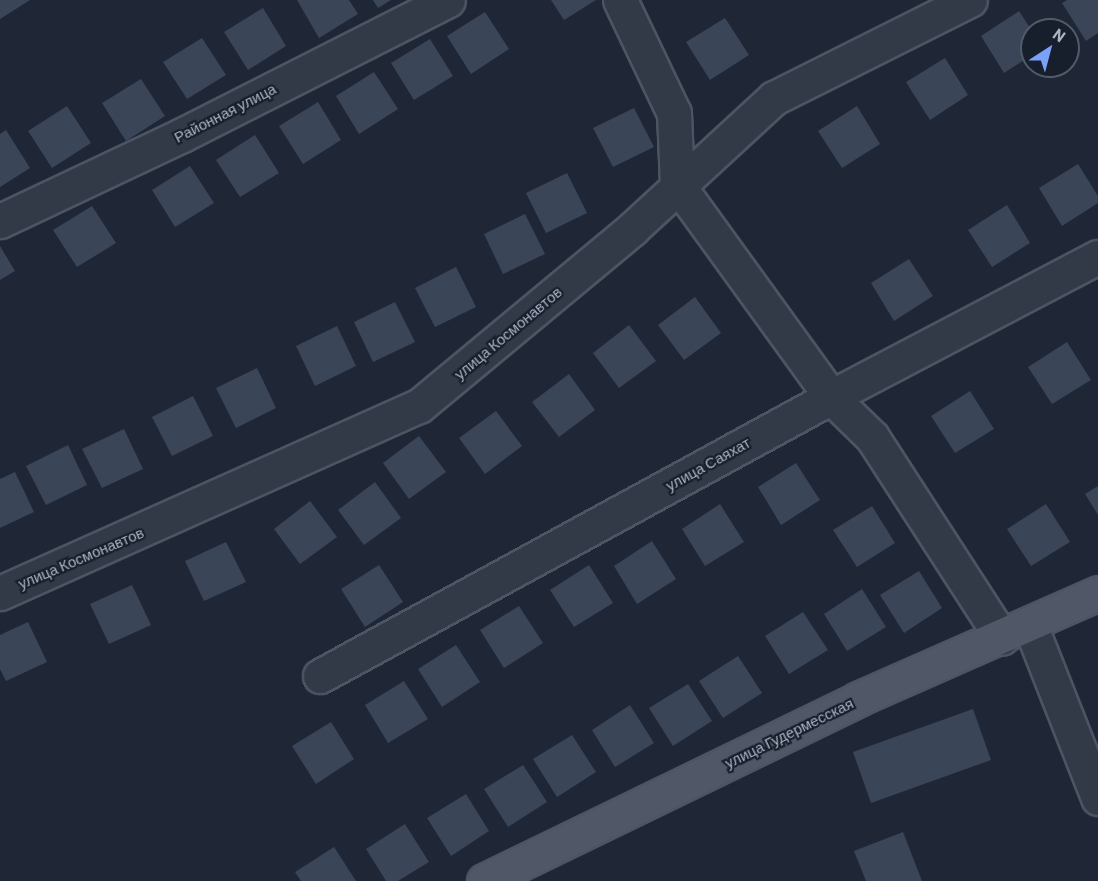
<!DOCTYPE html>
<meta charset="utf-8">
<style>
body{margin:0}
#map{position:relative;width:1098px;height:881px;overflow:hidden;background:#1f2737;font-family:Barlow,sans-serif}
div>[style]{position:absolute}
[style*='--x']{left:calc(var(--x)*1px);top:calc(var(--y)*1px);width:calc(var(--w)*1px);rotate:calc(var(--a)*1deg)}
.building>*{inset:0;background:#3a4558}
.roads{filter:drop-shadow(2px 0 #4d5463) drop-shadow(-2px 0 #4d5463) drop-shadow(0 2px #4d5463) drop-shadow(0 -2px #4d5463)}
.minor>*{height:33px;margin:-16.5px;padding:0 16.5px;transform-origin:16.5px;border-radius:16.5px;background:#323947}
.major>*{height:33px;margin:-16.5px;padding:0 16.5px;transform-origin:16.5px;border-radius:16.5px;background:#505868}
span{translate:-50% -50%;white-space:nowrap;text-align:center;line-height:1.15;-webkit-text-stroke:4.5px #181f2c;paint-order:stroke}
.street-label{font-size:15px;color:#acb4c5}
.north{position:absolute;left:1020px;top:18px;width:60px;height:60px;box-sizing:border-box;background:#181f2c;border:2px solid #535b69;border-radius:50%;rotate:36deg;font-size:16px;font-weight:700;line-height:24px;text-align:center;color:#acb4c5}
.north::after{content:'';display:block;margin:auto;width:21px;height:27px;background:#7aa2fb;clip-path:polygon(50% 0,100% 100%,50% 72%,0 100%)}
</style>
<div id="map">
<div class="building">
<i style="clip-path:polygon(0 0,30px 0,0 19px)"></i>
<i style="clip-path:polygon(297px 0,349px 0,358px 14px,319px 38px)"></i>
<i style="clip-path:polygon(373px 0,391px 0,378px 8px)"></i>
<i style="clip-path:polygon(551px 0,596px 0,564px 20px)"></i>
<i style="clip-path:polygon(1067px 0,1098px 0,1098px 33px,1086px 41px,1062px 3px)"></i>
<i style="clip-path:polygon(263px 8px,286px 46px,248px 70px,224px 32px)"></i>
<i style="clip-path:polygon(1019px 11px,1032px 31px,1032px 55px,1004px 73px,981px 36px)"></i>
<i style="clip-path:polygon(485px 12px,509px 49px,471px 74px,447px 36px)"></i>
<i style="clip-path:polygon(725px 18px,749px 55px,710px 80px,686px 42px)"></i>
<i style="clip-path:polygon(202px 38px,226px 75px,187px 99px,163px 62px)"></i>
<i style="clip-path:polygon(430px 39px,453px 76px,414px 100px,391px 63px)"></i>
<i style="clip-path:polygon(945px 58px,968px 95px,930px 120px,906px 82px)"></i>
<i style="clip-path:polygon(374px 72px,398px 109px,359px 134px,336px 96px)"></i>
<i style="clip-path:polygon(141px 79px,165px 116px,126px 141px,102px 103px)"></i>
<i style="clip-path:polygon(318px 102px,341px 140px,303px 164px,279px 126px)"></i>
<i style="clip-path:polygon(67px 106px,91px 143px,52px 168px,28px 131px)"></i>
<i style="clip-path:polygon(857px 106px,880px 144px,842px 168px,818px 131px)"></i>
<i style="clip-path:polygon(634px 108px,654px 147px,613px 167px,593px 128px)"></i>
<i style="clip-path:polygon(6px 130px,30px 168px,0 187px,0 134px)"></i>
<i style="clip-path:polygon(255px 135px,279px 173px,240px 197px,216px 160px)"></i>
<i style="clip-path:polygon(1078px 164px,1098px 196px,1098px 203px,1062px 226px,1039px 188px)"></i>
<i style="clip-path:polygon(190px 166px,214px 203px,175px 227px,152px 190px)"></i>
<i style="clip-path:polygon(567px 173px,587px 213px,546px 233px,526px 193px)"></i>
<i style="clip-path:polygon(1007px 205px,1030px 243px,992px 267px,968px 230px)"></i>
<i style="clip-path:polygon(92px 206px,116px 243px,77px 267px,53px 230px)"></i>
<i style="clip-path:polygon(525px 214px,545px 254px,503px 274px,484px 234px)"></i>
<i style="clip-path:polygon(0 246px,15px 271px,0 280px)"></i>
<i style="clip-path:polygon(909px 259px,933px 296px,894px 321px,871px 283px)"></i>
<i style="clip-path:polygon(456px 267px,476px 307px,435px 327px,415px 288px)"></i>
<i style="clip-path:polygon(695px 297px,721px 333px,684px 360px,658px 325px)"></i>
<i style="clip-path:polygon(395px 302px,415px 342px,373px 362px,354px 322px)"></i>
<i style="clip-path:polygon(629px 325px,656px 361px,619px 388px,593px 353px)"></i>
<i style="clip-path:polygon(337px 326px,356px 366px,315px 386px,296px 346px)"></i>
<i style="clip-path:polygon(1067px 342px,1091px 380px,1052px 404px,1028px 367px)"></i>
<i style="clip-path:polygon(257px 368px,276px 408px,236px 428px,216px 388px)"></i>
<i style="clip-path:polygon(569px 374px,595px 410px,559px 437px,532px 402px)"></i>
<i style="clip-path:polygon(970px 391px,994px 429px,955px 453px,931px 416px)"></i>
<i style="clip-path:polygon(193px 396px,213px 436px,172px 456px,152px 417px)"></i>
<i style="clip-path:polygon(496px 411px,522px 446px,485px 474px,459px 438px)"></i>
<i style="clip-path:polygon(124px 429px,143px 469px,102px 488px,82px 449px)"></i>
<i style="clip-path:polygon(419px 436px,446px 472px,409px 499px,383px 463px)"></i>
<i style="clip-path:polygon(68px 445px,87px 485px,46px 505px,26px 466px)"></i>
<i style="clip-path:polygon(796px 463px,820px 500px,781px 525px,758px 487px)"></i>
<i style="clip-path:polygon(15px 472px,34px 512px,0 528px,0 479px)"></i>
<i style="clip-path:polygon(375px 482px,401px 518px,364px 545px,338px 510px)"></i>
<i style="clip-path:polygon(1098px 486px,1098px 515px,1085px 494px)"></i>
<i style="clip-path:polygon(310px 501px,337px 537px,300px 564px,274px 529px)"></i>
<i style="clip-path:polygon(720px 504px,744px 542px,705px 566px,682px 529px)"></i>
<i style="clip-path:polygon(1046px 504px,1070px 542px,1031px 566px,1007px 529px)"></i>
<i style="clip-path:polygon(872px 506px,895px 543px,857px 567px,833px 530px)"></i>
<i style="clip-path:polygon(652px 541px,676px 579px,637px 604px,614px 566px)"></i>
<i style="clip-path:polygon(226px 542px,246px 582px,204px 601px,185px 561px)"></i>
<i style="clip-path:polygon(379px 565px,403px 602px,365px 627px,341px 589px)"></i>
<i style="clip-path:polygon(589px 565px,613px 603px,574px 627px,550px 590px)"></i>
<i style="clip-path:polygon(919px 571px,942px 608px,904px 633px,880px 595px)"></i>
<i style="clip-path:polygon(132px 585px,151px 625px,109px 644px,90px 604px)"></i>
<i style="clip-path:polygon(862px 589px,886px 627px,847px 651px,824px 614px)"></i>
<i style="clip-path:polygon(519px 606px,543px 643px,504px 668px,480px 630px)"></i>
<i style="clip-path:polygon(803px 612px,828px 650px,789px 674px,765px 636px)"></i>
<i style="clip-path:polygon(28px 622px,47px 662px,6px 681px,0 669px,0 635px)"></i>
<i style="clip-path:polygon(456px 645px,480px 682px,442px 707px,418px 669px)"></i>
<i style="clip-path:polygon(738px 656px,762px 693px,723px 718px,699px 681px)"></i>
<i style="clip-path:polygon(404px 681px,428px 719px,388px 743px,365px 705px)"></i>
<i style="clip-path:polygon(688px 684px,712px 721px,673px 746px,649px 708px)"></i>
<i style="clip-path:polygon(630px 705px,654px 743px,615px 767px,592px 730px)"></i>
<i style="clip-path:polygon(973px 709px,991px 760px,871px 803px,853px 752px)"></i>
<i style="clip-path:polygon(331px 722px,354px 759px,316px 784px,292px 746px)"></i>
<i style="clip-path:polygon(572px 735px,596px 772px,557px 797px,533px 759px)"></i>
<i style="clip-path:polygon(523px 765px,547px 802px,508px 827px,484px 789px)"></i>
<i style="clip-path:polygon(466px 794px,489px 831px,451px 856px,427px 818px)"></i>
<i style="clip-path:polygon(405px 824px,429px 862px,398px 881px,386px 881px,366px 849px)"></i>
<i style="clip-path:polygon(903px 832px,922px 881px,866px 881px,854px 851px)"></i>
<i style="clip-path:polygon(334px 847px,356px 881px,301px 881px,295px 872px)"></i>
</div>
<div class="roads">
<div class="minor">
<i style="--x:620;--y:0;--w:125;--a:64.5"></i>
<i style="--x:674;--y:113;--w:71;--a:87.6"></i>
<i style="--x:677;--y:184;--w:263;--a:54.1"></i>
<i style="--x:831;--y:397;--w:57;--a:44.3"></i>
<i style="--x:872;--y:437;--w:239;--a:57.1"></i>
<i style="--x:0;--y:221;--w:201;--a:-25.3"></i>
<i style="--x:182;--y:135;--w:298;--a:-26.9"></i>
<i style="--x:0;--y:593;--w:459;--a:-24.1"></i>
<i style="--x:419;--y:406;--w:277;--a:-39.7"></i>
<i style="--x:632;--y:229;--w:193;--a:-42.7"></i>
<i style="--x:774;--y:98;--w:219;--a:-26.6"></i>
<i style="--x:1030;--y:625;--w:186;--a:68.5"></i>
<i style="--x:320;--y:676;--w:582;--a:-28.63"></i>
<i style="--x:831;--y:397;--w:301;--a:-27.7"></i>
</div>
<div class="major">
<i style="--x:484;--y:881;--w:416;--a:-25.9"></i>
<i style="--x:858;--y:699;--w:262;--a:-23.8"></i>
</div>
</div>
<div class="street-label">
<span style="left:225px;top:113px;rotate:-27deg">Районная улица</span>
<span style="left:508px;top:333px;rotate:-40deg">улица Космонавтов</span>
<span style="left:708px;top:464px;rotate:-29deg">улица Саяхат</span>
<span style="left:81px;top:558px;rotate:-23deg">улица Космонавтов</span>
<span style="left:789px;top:733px;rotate:-26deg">улица Гудермесская</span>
</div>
<div class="north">N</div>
</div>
